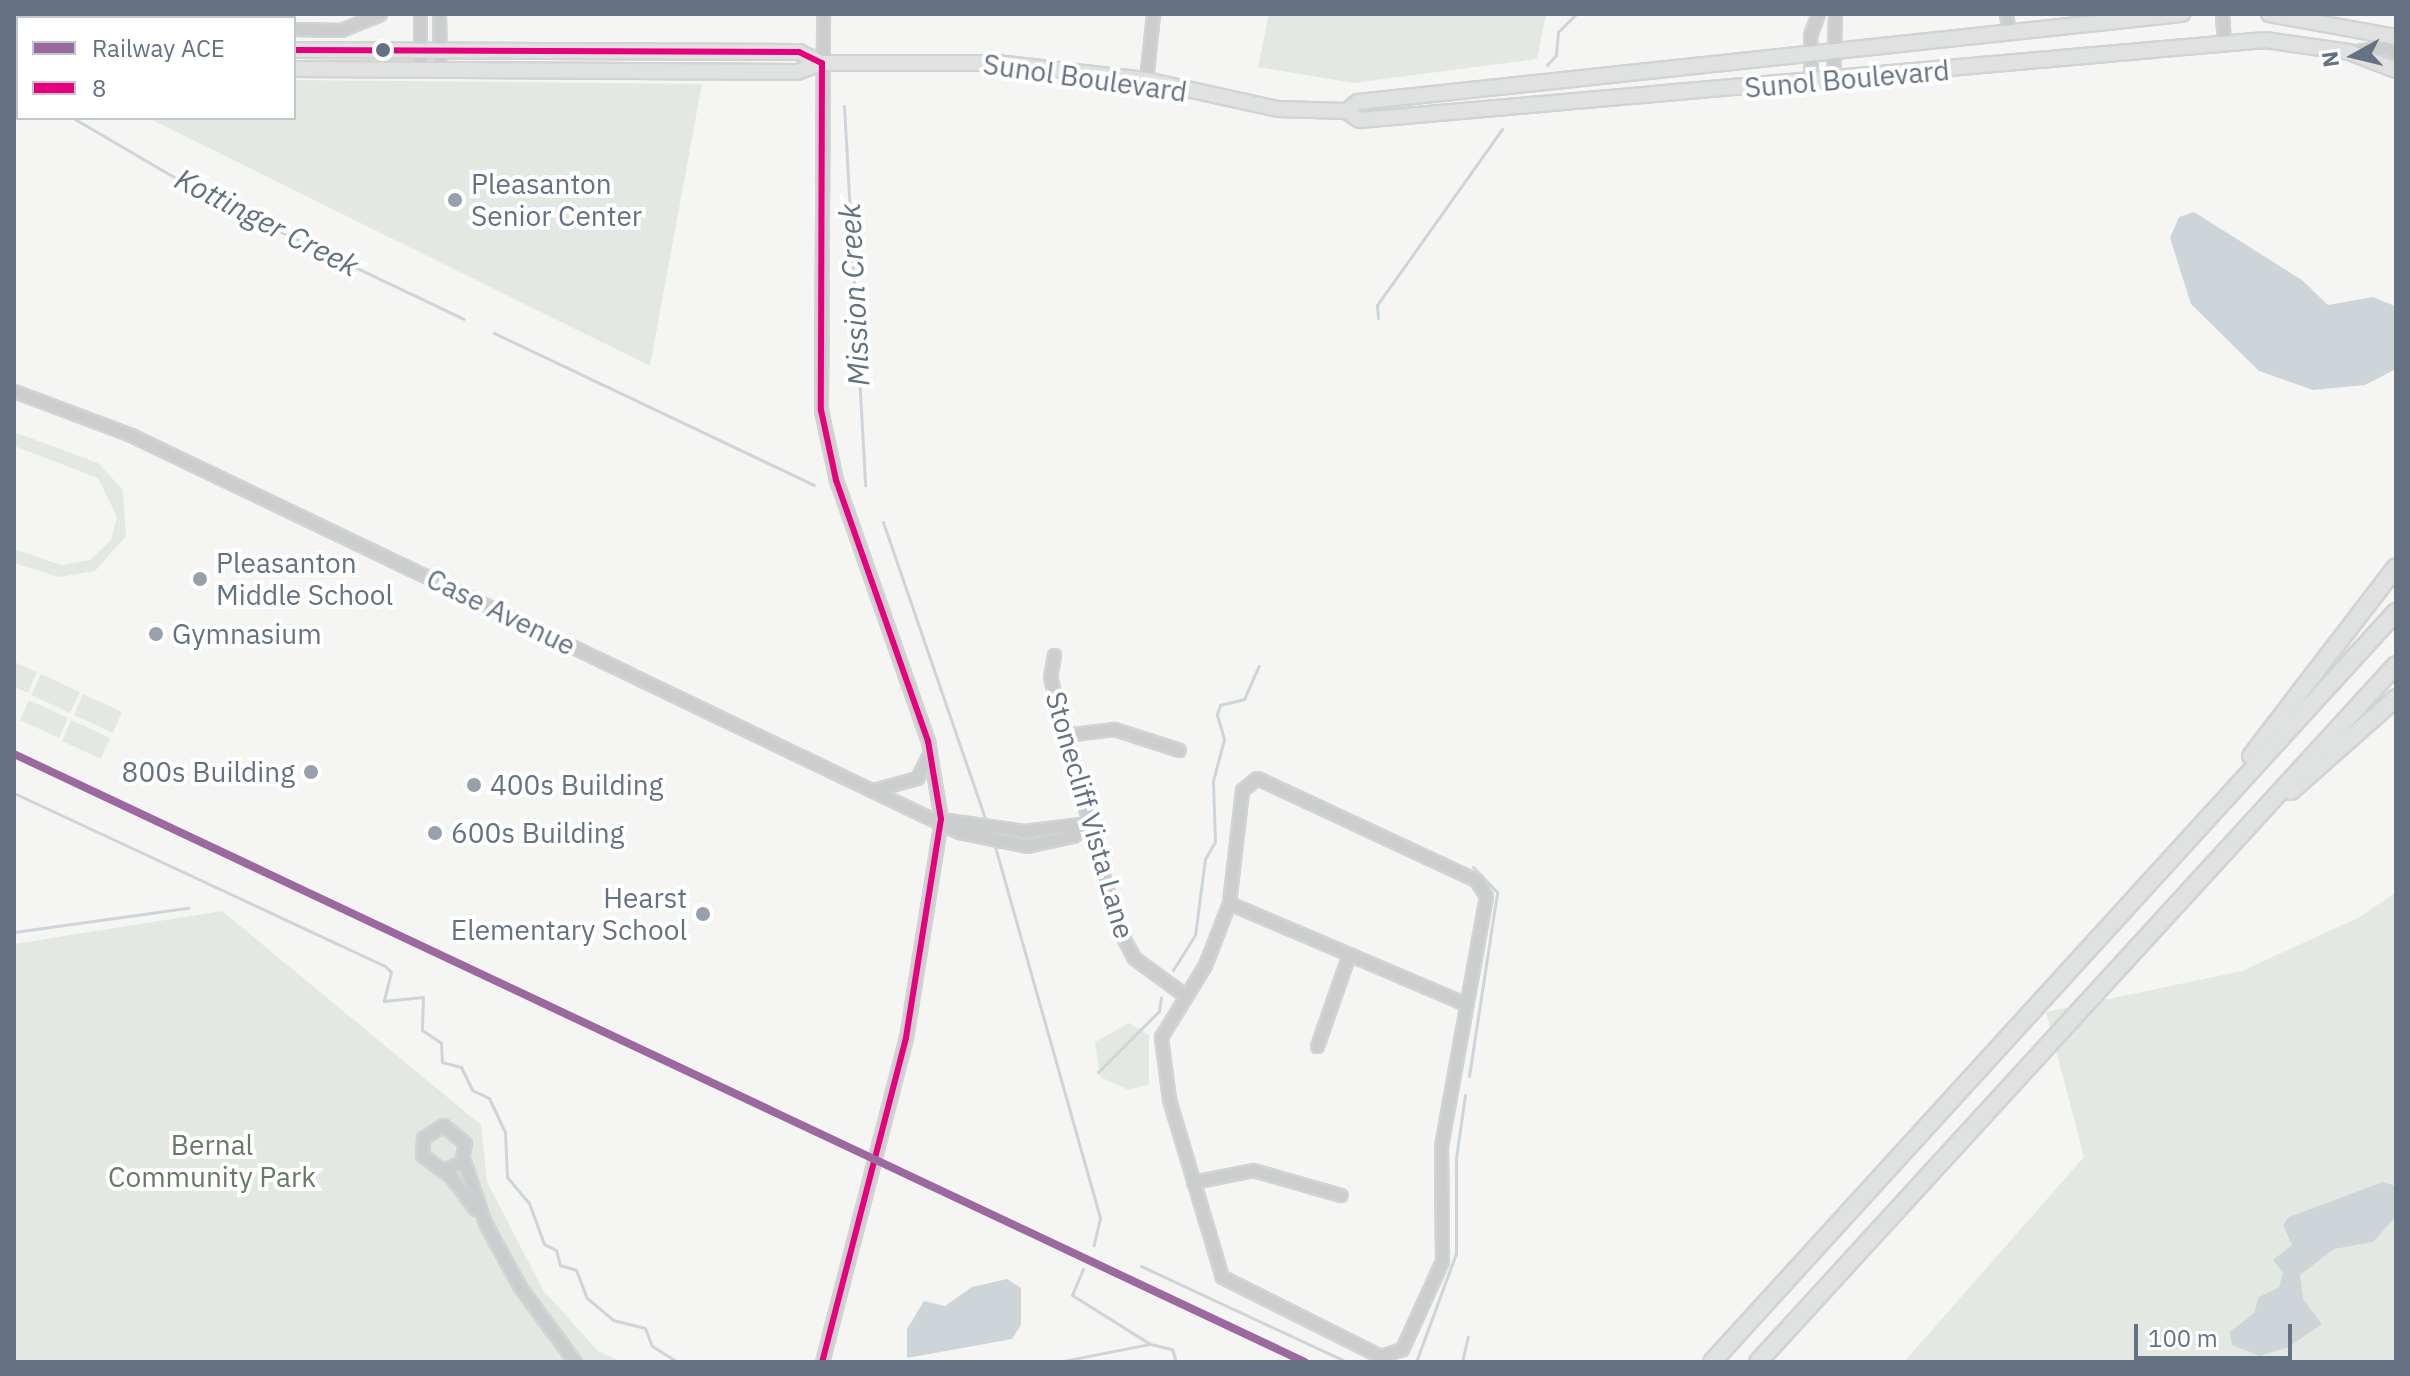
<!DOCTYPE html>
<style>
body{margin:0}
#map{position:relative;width:2410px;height:1376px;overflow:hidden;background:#f5f5f4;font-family:"IBM Plex Sans",sans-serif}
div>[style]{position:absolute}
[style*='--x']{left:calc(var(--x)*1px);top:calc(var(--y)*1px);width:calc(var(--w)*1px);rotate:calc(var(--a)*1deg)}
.green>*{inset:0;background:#e4e8e2}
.water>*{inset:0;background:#ced5d9}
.stream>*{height:3px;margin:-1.5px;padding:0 1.5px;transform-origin:1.5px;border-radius:1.5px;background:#ced5d9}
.roads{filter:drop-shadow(2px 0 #d2d3d3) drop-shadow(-2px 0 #d2d3d3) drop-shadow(0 2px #d2d3d3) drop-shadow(0 -2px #d2d3d3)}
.minor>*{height:11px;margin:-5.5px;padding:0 5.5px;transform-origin:5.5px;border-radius:5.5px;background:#cccdcf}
.major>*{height:14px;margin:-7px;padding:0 7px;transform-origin:7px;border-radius:7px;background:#e0e1e1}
.highway>*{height:16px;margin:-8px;padding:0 8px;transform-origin:8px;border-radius:8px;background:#e0e1e1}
.bus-1>*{height:6px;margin:-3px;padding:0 3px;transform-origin:3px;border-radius:3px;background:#e5007d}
.rail-1>*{height:8px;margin:-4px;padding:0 4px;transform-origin:4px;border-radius:4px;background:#9b68a0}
.dots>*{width:22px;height:22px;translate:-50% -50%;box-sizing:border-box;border:4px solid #fff;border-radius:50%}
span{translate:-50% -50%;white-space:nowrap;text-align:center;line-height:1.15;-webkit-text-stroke:8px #fff;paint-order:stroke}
.street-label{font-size:28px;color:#657284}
.poi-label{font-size:28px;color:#657284}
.left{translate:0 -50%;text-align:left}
.right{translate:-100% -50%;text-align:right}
.park-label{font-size:28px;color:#657b64}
.water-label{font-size:30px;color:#607381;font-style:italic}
.frame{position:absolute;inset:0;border:16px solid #657284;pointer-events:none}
.legend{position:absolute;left:16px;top:16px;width:280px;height:104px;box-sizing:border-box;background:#fff;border:2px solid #c1c7ce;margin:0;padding:10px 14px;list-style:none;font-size:24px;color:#657284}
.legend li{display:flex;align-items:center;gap:16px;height:40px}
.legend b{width:40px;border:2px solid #c1c7ce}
.north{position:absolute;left:2314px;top:16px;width:80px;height:80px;-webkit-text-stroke:6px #fff;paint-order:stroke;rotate:262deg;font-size:22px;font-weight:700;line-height:32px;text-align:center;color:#657284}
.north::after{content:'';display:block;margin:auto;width:28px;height:36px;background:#657284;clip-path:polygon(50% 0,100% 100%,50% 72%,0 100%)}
.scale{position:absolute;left:2134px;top:1324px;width:158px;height:36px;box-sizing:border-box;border:4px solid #657284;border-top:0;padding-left:10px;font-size:24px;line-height:28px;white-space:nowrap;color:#657284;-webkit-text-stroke:6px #fff;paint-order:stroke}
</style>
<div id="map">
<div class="green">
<i style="clip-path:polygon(1269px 14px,1546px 14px,1537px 59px,1353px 83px,1258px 67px)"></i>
<i style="clip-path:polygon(294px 80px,702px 84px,650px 366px,148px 118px,294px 118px)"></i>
<i style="clip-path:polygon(14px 432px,98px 463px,123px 490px,126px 536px,95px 571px,59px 577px,14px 563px,14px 549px,61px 565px,90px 560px,111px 540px,117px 517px,98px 478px,14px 446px)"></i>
<i style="clip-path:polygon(14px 662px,37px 672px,28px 693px,14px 687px)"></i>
<i style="clip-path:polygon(41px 674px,80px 692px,70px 713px,31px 695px)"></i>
<i style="clip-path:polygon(83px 694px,122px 712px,113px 733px,74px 715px)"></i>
<i style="clip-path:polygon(29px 700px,68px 718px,59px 738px,20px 720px)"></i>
<i style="clip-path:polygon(71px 720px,110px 738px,101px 759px,62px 741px)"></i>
<i style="clip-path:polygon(2396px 892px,2396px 1362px,1904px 1362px,2084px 1157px,2046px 1012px,2242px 971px,2360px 917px)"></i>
<i style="clip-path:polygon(222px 911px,481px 1125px,487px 1182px,543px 1290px,598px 1351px,622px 1362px,14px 1362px,14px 944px)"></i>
<i style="clip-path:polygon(1129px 1023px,1149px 1035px,1149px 1084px,1129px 1090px,1100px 1077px,1095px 1042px)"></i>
</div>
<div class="water">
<i style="clip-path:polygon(2194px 212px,2302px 280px,2328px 305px,2373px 297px,2395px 306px,2396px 369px,2365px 385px,2313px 390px,2259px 371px,2191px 304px,2170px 238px,2179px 217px)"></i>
<i style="clip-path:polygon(2383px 1182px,2396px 1186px,2396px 1216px,2373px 1242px,2334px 1249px,2300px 1275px,2303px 1299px,2322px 1324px,2289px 1347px,2260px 1356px,2232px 1345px,2230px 1332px,2254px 1313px,2259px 1297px,2279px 1287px,2283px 1273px,2273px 1260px,2292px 1245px,2283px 1225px,2289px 1217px)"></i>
<i style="clip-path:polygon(1007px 1279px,1021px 1288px,1021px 1325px,1012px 1339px,907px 1358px,907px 1329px,924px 1301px,945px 1306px,972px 1287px)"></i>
</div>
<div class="stream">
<i style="--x:14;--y:53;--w:5;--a:37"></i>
<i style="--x:1547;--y:65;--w:13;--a:-48"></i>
<i style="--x:1556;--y:55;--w:23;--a:-85"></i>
<i style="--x:1558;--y:32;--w:25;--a:-45"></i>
<i style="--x:14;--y:83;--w:5;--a:37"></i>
<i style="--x:844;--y:106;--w:380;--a:86.8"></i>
<i style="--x:73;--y:118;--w:159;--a:30.3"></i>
<i style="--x:210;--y:198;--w:281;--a:25.5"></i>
<i style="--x:1378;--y:318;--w:13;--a:-94"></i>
<i style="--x:1377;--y:305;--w:216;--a:-54.6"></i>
<i style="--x:494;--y:333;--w:354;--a:25.4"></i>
<i style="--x:883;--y:522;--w:316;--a:71"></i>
<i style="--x:16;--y:794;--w:407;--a:25"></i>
<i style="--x:385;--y:966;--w:8;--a:45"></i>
<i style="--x:391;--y:972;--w:30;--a:104"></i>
<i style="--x:384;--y:1001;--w:39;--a:-6"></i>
<i style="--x:423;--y:997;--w:33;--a:92"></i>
<i style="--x:422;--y:1030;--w:23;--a:34"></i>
<i style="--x:441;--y:1043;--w:19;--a:87"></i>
<i style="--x:442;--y:1062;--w:20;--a:15"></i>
<i style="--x:461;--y:1067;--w:25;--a:64"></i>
<i style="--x:472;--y:1090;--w:19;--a:25"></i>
<i style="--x:489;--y:1098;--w:38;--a:65"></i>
<i style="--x:505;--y:1133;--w:44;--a:87.4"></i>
<i style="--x:507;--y:1177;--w:34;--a:50"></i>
<i style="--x:529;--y:1203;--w:44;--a:69.9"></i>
<i style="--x:544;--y:1244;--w:13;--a:27"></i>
<i style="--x:556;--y:1250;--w:16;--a:75"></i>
<i style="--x:560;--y:1265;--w:17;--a:17"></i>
<i style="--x:576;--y:1270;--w:30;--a:69"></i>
<i style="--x:587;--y:1298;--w:34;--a:40"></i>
<i style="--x:613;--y:1320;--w:33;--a:14"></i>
<i style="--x:645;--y:1328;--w:19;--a:69"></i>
<i style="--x:652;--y:1346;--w:31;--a:32"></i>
<i style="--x:994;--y:843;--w:390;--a:74.2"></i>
<i style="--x:1100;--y:1218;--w:28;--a:103"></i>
<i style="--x:14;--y:932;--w:176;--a:-7.9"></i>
<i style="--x:1173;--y:970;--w:41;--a:-57.8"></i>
<i style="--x:1195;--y:935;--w:77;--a:-82.5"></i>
<i style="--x:1205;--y:859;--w:20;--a:-60"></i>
<i style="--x:1215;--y:842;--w:61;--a:-91.9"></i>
<i style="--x:1213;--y:781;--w:43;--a:-75.3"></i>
<i style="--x:1224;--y:739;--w:26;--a:-106"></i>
<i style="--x:1217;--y:714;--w:9;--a:-72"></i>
<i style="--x:1220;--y:705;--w:25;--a:-14"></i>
<i style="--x:1244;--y:699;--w:36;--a:-66"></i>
<i style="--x:1098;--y:1072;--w:86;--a:-45"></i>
<i style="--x:1159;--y:1011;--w:14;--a:-82"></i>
<i style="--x:1469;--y:1076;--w:186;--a:-81.3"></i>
<i style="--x:1497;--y:892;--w:35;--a:-134"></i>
<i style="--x:1141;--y:1266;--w:227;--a:25"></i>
<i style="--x:1083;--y:1269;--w:28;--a:113"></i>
<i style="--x:1072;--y:1295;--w:92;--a:32.1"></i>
<i style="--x:1058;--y:1362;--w:94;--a:-11.1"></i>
<i style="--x:1150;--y:1344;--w:23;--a:13"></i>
<i style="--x:1172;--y:1349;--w:14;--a:73"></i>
<i style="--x:1416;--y:1362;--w:116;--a:-69.8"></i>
<i style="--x:1456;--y:1253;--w:95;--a:-90"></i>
<i style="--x:1456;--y:1158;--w:64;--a:-81.9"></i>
<i style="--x:1462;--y:1362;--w:26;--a:-77"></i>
</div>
<div class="roads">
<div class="minor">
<i style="--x:210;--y:14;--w:7;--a:34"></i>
<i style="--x:439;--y:14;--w:57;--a:89"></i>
<i style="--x:2006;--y:14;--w:18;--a:81"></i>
<i style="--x:2222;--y:14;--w:28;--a:86"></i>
<i style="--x:294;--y:29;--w:47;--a:1.2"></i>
<i style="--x:341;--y:30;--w:42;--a:-22.3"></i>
<i style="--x:2349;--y:52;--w:36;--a:-8"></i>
<i style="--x:2385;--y:47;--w:13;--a:29"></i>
<i style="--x:420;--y:71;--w:57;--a:-90"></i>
<i style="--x:1146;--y:80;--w:66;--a:-83.9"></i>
<i style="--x:1833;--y:83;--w:69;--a:-88.3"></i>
<i style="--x:1811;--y:85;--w:50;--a:-91.1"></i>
<i style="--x:1810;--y:35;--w:22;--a:-69"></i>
<i style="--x:14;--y:391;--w:125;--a:20.6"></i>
<i style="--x:131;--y:435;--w:918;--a:25.62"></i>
<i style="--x:959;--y:832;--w:69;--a:11.6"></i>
<i style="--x:1027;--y:846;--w:47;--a:-12.3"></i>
<i style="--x:1073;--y:836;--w:21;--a:-39"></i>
<i style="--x:1054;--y:655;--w:22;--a:100"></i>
<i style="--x:1050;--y:677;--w:256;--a:75"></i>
<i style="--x:1116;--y:924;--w:38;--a:62"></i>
<i style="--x:1134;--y:958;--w:64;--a:36.2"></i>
<i style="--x:1065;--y:735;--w:49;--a:-7"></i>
<i style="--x:1114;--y:729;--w:68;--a:17.9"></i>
<i style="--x:1257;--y:778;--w:242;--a:25"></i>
<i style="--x:1476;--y:880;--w:19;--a:58"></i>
<i style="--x:1486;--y:896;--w:253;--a:100.2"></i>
<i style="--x:1441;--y:1145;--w:116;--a:89.5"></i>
<i style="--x:1442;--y:1261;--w:97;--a:114.4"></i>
<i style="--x:1402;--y:1349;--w:23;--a:162"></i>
<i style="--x:1380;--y:1356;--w:177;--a:-153.4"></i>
<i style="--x:1222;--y:1277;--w:186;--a:-106.6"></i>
<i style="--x:1169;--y:1099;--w:63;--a:-97.4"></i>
<i style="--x:1161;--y:1037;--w:84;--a:-58.6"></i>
<i style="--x:1205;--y:965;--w:66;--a:-68.8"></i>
<i style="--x:1229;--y:903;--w:114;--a:-83.4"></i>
<i style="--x:1242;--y:790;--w:19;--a:-39"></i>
<i style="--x:873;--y:790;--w:46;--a:-15.3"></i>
<i style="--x:917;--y:778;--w:27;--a:-63"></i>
<i style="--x:941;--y:819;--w:84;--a:8.2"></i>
<i style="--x:1024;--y:831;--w:65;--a:-7"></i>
<i style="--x:1229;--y:903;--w:254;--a:23.1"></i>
<i style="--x:1317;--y:1046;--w:97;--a:-70.8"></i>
<i style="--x:463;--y:1158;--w:69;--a:71.3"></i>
<i style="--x:485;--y:1223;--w:73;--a:61.3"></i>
<i style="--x:520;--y:1287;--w:93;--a:53.7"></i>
<i style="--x:443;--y:1171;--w:20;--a:-27"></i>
<i style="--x:461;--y:1162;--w:19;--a:-78"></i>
<i style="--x:465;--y:1143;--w:28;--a:-141"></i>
<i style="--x:443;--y:1125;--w:24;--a:147"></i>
<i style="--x:423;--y:1138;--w:17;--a:93"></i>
<i style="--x:422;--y:1155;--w:36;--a:37"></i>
<i style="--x:451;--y:1177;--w:40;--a:53"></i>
<i style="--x:1193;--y:1182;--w:61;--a:-11.3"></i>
<i style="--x:1253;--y:1170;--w:91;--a:15.9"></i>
<i style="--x:822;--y:1362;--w:335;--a:-75.5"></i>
<i style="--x:906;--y:1038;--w:222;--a:-80.9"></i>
<i style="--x:941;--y:819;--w:79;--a:-99.5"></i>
<i style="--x:928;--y:741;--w:277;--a:-109.4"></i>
<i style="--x:836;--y:480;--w:72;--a:-102.1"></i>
<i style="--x:821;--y:410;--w:396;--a:-89.7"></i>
</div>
<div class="major">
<i style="--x:25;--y:14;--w:11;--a:22"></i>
<i style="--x:2269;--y:14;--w:129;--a:10.3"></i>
<i style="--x:14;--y:30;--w:5;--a:37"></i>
<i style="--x:294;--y:50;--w:505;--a:0.23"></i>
<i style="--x:799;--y:52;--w:25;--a:26"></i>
<i style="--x:294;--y:69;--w:503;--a:0.34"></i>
<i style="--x:797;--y:72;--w:27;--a:-20"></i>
<i style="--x:822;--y:63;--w:175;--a:0"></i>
<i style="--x:997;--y:63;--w:150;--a:6.5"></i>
<i style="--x:1146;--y:80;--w:135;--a:12.4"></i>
<i style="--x:1278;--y:109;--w:68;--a:1.7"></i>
<i style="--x:1346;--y:111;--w:17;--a:33"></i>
<i style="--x:1360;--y:120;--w:909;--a:-5.05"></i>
<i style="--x:2265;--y:40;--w:85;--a:8.1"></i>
<i style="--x:2349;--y:52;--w:50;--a:21"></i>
<i style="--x:1346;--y:111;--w:15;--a:-37"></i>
<i style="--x:1358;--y:102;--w:829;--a:-6.1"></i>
</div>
<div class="highway">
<i style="--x:2251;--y:756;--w:238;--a:-52.5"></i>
<i style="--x:2291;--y:791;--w:140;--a:-41.5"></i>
<i style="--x:1712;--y:1362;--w:1015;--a:-47.64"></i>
<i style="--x:1758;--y:1362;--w:945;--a:-47.53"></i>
</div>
</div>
<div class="bus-1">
<i style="--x:294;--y:50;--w:505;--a:0.23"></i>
<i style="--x:799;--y:52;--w:25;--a:26"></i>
<i style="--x:822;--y:63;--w:347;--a:90.2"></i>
<i style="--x:821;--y:410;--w:72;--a:77.9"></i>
<i style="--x:836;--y:480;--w:277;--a:70.6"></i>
<i style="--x:928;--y:741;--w:79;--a:80.5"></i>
<i style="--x:941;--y:819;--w:222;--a:99.1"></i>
<i style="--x:906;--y:1038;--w:335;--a:104.5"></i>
</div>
<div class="rail-1">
<i style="--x:14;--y:754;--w:1427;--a:25.22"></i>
</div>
<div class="dots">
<i style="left:383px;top:50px;background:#657284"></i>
<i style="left:455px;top:200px;background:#97a0ab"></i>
<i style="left:200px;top:579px;background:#97a0ab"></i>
<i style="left:156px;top:634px;background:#97a0ab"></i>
<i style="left:311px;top:772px;background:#97a0ab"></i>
<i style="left:474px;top:785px;background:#97a0ab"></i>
<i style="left:435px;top:833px;background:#97a0ab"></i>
<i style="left:703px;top:914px;background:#97a0ab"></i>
</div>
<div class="street-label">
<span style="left:1085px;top:78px;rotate:8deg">Sunol Boulevard</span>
<span style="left:1847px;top:79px;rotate:-5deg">Sunol Boulevard</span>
<span style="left:501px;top:612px;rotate:26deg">Case Avenue</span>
<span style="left:1090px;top:815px;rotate:74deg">Stonecliff Vista Lane</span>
</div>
<div class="poi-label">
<span class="left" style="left:471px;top:200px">Pleasanton<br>Senior Center</span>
<span class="left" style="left:216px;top:579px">Pleasanton<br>Middle School</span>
<span class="left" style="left:172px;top:634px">Gymnasium</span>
<span class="right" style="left:295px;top:772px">800s Building</span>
<span class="left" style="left:490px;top:785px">400s Building</span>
<span class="left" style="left:451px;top:833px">600s Building</span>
<span class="right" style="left:687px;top:914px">Hearst<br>Elementary School</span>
</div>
<div class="park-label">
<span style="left:212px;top:1161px">Bernal<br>Community Park</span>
</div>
<div class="water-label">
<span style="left:267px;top:222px;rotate:27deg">Kottinger Creek</span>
<span style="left:854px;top:295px;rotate:-93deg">Mission Creek</span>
</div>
<div class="frame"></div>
<ul class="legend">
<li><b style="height:10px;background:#9b68a0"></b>Railway ACE</li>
<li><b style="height:10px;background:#e5007d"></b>8</li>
</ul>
<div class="north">N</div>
<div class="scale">100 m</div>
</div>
